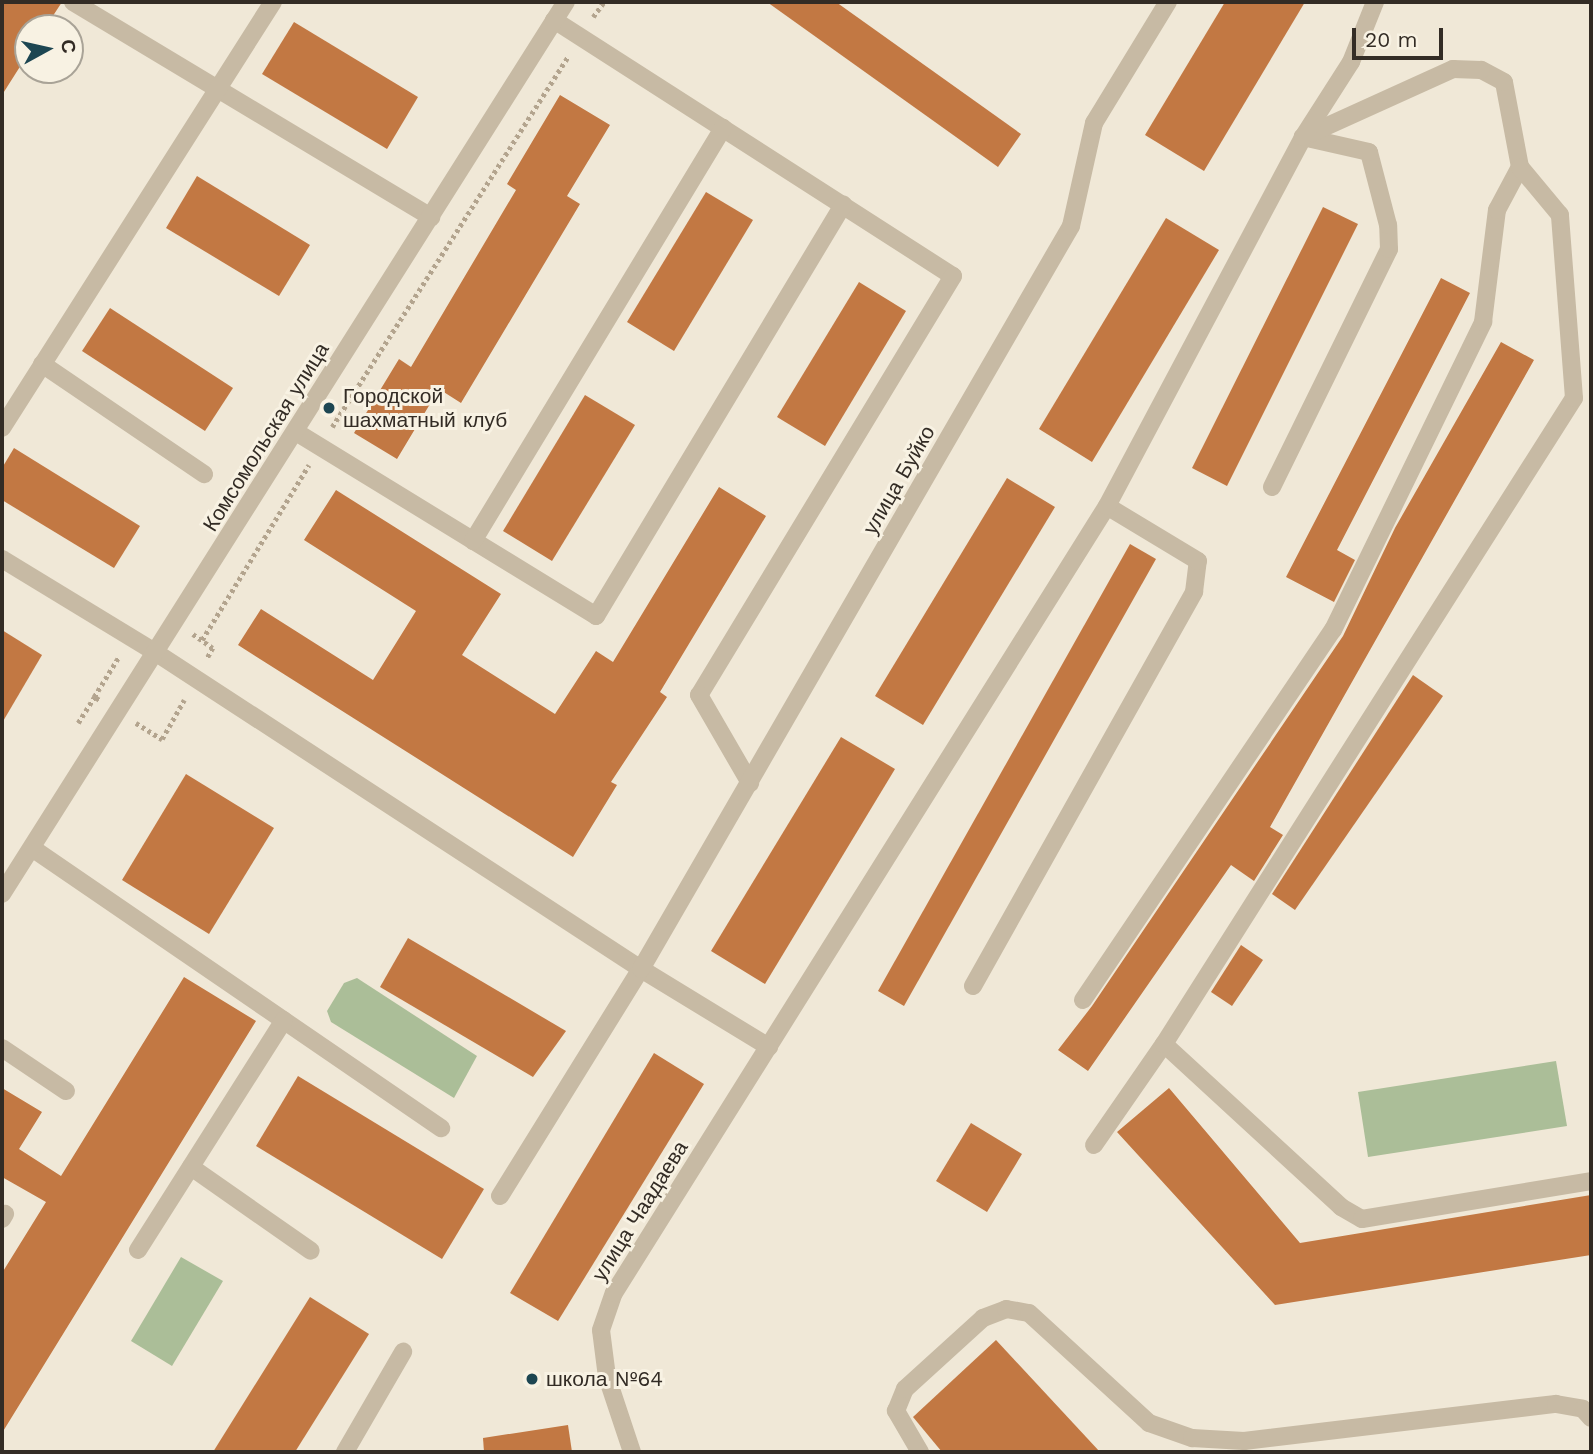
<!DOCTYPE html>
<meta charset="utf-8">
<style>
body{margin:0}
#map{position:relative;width:1593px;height:1454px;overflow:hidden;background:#f0e8d7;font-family:"Work Sans",sans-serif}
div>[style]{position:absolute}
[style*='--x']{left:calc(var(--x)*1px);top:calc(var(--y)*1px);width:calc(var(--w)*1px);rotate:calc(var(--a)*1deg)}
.green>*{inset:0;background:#abbe98}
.building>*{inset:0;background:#c27843}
.path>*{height:4.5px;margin-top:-2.25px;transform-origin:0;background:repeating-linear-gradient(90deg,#b3a48e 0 3.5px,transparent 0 7px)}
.minor>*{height:18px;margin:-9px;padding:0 9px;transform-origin:9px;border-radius:9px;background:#c7baa4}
.dots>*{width:19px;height:19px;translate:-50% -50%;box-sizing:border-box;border:4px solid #f8f2e3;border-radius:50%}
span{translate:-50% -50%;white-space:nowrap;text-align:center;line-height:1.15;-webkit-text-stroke:6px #f8f2e3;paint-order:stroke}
.poi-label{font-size:21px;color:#332c25}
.left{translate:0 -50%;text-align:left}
.street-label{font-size:21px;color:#332c25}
.frame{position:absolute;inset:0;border:4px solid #332c25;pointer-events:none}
.north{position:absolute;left:14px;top:14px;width:70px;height:70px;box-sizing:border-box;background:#f8f2e3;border:2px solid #a9a397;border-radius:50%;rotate:82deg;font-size:19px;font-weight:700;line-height:28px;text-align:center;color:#332c25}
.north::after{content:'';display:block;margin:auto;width:24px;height:32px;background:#1d4652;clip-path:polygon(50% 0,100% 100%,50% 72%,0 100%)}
.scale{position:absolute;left:1352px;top:28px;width:91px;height:32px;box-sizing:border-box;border:4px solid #332c25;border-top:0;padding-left:9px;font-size:21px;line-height:24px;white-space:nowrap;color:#332c25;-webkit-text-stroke:5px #f8f2e3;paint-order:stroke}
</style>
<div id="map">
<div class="green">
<i style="clip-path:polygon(357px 978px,477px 1056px,454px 1098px,331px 1022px,327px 1011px,344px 983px)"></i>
<i style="clip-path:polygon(1556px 1061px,1567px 1126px,1368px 1157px,1358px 1092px)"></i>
<i style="clip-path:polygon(181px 1257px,223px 1281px,172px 1366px,131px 1341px)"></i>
</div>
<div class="building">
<i style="clip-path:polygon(2px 2px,62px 2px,45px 28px,28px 28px,28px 54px,2px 95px)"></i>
<i style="clip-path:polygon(767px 2px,836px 2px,1021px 134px,998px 167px)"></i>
<i style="clip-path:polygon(1225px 2px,1305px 2px,1204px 171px,1145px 135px)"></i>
<i style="clip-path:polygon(294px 22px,418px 97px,387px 149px,262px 74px)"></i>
<i style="clip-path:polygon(560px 95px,610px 125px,567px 196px,580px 204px,461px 403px,439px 389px,397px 459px,354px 433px,399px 359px,411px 367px,516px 190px,507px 184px)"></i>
<i style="clip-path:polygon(197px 176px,310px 245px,279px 296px,166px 228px)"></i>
<i style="clip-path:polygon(706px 192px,753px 220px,674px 351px,627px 322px)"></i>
<i style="clip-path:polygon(1323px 207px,1358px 224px,1227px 486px,1192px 468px)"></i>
<i style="clip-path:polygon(1166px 218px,1219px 250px,1092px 462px,1039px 429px)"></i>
<i style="clip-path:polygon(1441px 278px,1470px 293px,1337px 550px,1355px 560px,1334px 602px,1286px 577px)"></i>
<i style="clip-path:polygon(859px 282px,906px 311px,825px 446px,777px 417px)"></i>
<i style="clip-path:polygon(110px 308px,233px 388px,205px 431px,82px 351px)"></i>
<i style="clip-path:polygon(1501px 342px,1534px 360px,1270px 827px,1283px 835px,1254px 881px,1231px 865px,1088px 1071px,1058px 1050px,1092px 1006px,1343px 636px,1395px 528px)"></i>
<i style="clip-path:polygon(585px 395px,635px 425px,552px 561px,503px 531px)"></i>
<i style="clip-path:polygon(14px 448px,140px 526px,114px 568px,2px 500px,2px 468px)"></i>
<i style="clip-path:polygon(1007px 478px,1055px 507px,923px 725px,875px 696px)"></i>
<i style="clip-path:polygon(719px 487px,766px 516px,660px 692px,667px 697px,611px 782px,617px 785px,573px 857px,238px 645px,261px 609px,373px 680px,416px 611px,304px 540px,336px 490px,501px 594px,462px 655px,555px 714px,596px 651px,613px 662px)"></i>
<i style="clip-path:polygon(1130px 544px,1156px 559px,904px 1006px,878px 991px)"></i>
<i style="clip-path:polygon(2px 630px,42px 655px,2px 723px)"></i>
<i style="clip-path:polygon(1413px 675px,1443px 696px,1295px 910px,1272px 894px)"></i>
<i style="clip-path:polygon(841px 737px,895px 769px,765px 984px,711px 951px)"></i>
<i style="clip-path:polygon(186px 774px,274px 828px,209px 934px,122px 880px)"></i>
<i style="clip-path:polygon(408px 938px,566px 1031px,533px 1077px,380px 987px)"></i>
<i style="clip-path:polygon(1241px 945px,1263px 960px,1232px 1006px,1211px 992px)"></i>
<i style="clip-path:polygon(184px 977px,256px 1021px,2px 1433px,2px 1273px,46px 1202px,2px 1177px,2px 1088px,42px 1112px,19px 1149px,61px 1176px)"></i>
<i style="clip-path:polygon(654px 1053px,704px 1084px,558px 1321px,510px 1293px)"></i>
<i style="clip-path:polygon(298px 1076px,484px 1189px,442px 1259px,256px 1146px)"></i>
<i style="clip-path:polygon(1169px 1088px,1300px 1243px,1591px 1195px,1591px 1255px,1275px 1305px,1117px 1132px)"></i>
<i style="clip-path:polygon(971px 1123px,1022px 1154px,987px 1212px,936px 1181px)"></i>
<i style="clip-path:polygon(310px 1297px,369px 1334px,295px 1452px,213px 1452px)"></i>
<i style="clip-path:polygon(996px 1340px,1100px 1452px,942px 1452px,913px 1417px)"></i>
<i style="clip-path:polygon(568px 1425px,572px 1452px,484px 1452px,483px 1438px)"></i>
</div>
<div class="path">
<i style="--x:593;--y:17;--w:19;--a:-54"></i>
<i style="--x:332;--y:427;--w:439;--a:-57.5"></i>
<i style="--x:193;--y:634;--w:24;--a:35"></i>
<i style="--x:213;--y:648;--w:13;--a:119"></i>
<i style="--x:202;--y:640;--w:205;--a:-58.6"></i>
<i style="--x:99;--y:700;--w:6;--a:-149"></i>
<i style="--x:94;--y:697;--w:46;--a:-58.4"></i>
<i style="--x:78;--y:723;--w:31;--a:-58"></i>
<i style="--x:136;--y:723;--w:31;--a:32"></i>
<i style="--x:162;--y:739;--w:45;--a:-60.6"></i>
</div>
<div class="minor">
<i style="--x:73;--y:2;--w:418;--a:31"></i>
<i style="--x:554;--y:20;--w:474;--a:32.7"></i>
<i style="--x:953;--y:276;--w:490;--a:121.2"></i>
<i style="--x:699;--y:695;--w:102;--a:59.9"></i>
<i style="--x:42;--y:364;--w:196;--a:34.2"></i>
<i style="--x:2;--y:428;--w:505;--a:-57.54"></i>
<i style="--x:296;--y:432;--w:352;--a:31.5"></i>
<i style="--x:596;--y:616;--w:480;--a:-59"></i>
<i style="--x:1272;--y:487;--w:265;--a:-63.8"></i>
<i style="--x:1389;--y:249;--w:24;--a:-92"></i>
<i style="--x:1388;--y:225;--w:75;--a:-104.6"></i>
<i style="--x:1369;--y:152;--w:68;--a:-167.2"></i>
<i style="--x:473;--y:541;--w:483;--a:-58.8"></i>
<i style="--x:2;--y:559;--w:183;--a:31.3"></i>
<i style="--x:158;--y:654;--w:577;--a:33.11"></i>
<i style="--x:641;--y:969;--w:150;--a:31.4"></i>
<i style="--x:32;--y:848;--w:496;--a:34.4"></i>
<i style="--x:2;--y:894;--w:1055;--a:-57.7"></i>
<i style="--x:973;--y:986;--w:452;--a:-60.7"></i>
<i style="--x:1194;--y:592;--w:31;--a:-83"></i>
<i style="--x:1198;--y:561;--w:106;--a:-148.9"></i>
<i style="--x:1083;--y:1000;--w:447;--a:-56"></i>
<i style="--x:1333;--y:630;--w:343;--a:-64"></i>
<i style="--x:1483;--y:322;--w:113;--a:-82.9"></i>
<i style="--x:1497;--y:210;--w:49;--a:-61.9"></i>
<i style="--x:1520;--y:167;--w:86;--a:-100.7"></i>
<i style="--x:1504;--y:82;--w:26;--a:-152"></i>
<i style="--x:1481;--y:70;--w:28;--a:-178"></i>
<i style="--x:1453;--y:69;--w:165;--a:155.6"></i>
<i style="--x:1164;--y:1044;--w:241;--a:42.6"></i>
<i style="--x:1341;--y:1207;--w:24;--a:30"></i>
<i style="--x:1362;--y:1219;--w:232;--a:-9.4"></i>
<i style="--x:2;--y:1048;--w:77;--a:33.9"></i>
<i style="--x:1094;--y:1145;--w:123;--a:-55.3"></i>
<i style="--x:1164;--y:1044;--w:765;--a:-57.6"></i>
<i style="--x:1574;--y:398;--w:184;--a:-94.4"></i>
<i style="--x:1560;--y:215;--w:62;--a:-129.8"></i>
<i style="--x:191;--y:1167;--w:146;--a:35"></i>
<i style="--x:500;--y:1196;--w:267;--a:-58.2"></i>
<i style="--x:641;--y:969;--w:858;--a:-59.94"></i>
<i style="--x:1071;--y:226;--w:106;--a:-77.4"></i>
<i style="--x:1094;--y:123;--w:142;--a:-58.6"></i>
<i style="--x:2;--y:1219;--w:6;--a:-59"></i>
<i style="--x:138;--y:1250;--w:272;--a:-57.6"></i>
<i style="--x:345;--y:1452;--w:116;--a:-59.9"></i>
<i style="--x:632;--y:1452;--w:79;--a:-108.4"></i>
<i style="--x:607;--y:1377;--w:47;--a:-97.3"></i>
<i style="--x:601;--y:1330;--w:39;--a:-71"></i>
<i style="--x:614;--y:1293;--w:929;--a:-57.94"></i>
<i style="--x:1107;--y:506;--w:418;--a:-62"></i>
<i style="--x:1303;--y:137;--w:89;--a:-57.4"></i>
<i style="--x:1351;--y:62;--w:65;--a:-68.2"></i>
<i style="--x:920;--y:1452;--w:48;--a:-120.3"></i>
<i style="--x:896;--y:1411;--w:24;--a:-68"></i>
<i style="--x:905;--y:1389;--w:105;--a:-42.3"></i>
<i style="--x:983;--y:1318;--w:25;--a:-21"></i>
<i style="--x:1006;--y:1309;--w:23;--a:10"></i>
<i style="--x:1029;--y:1313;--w:163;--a:42.5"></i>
<i style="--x:1149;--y:1423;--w:46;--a:19.2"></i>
<i style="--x:1192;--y:1438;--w:52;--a:3.3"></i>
<i style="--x:1244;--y:1441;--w:314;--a:-6.8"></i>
<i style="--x:1556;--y:1404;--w:27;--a:10"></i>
<i style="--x:1583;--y:1409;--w:12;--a:48"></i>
</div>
<div class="dots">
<i style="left:329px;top:408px;background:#1d4652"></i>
<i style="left:532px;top:1379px;background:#1d4652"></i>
</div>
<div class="poi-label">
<span class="left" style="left:343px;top:408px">Городской<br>шахматный клуб</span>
<span class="left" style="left:546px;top:1379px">школа №64</span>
</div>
<div class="street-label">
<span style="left:266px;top:437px;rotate:-58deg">Комсомольская улица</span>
<span style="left:899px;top:480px;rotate:-60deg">улица Буйко</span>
<span style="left:640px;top:1211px;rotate:-58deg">улица Чаадаева</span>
</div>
<div class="frame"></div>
<div class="north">С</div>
<div class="scale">20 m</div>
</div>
